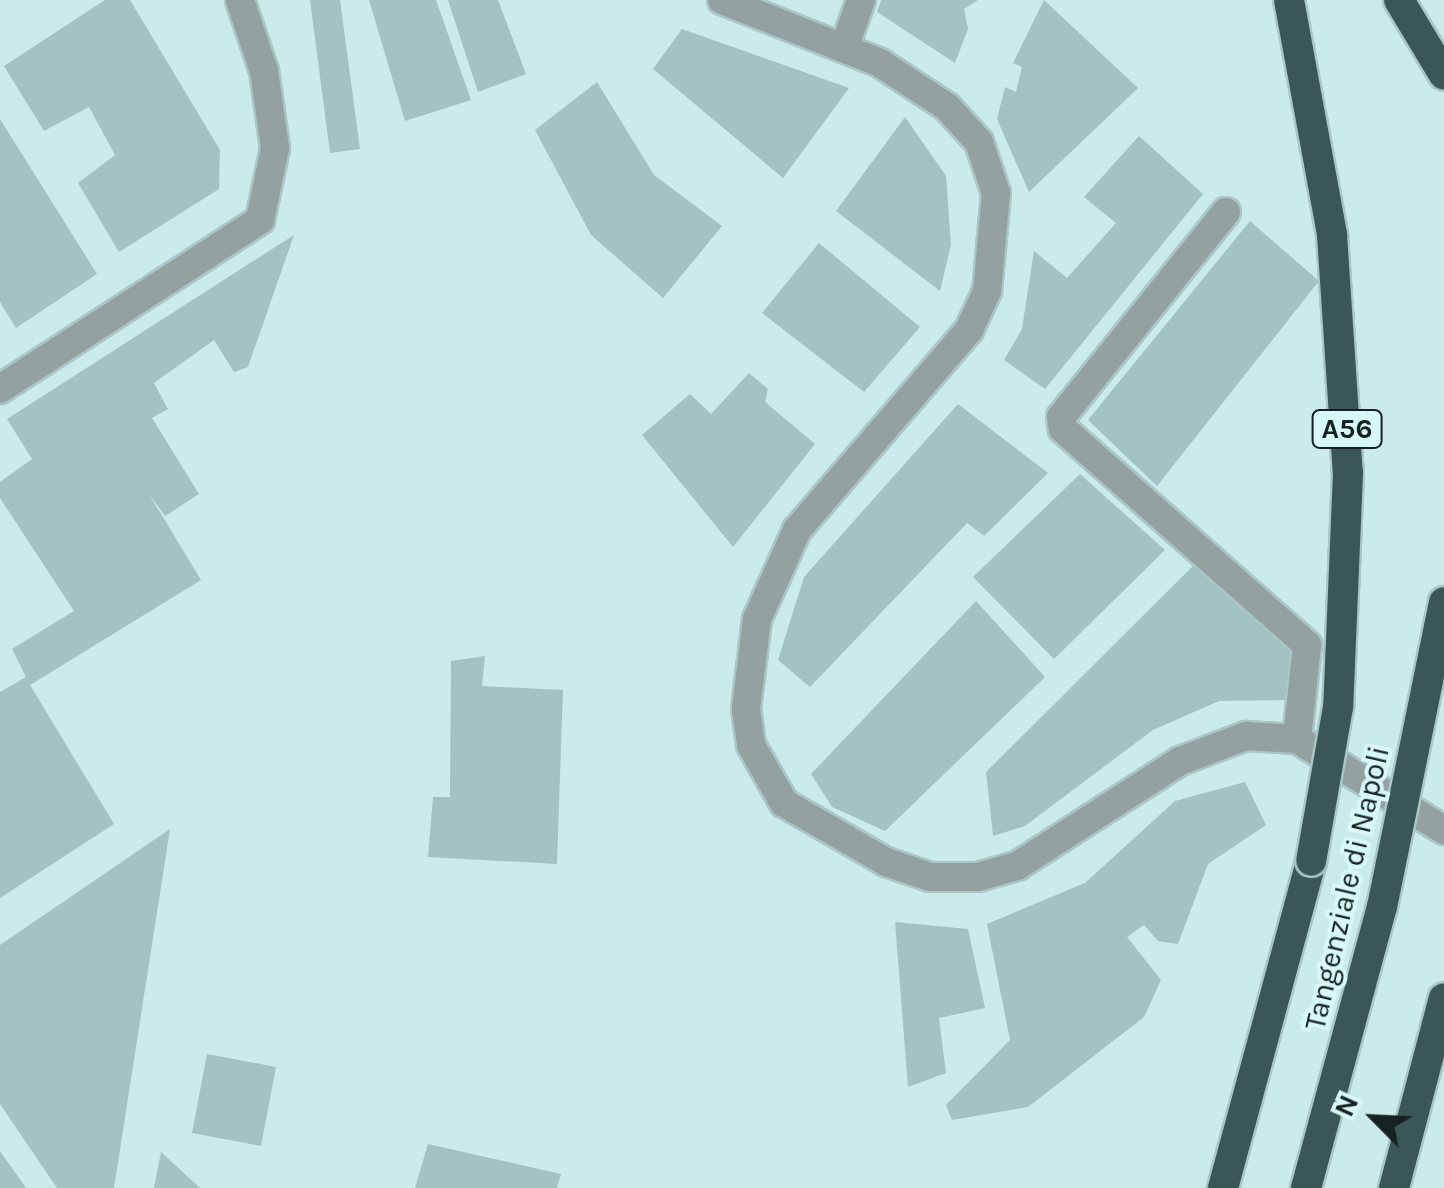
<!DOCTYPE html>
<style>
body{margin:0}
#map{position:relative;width:1444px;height:1188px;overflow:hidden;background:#cbeaea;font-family:Karla,sans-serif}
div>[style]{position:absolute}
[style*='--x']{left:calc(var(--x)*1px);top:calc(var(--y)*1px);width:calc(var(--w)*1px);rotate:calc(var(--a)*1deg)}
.building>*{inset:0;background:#a3c2c2}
.roads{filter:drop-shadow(2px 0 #aac6c6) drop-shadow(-2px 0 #aac6c6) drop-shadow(0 2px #aac6c6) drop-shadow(0 -2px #aac6c6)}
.minor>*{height:28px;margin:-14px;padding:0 14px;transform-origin:14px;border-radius:14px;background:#94a1a1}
.motorway>*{height:30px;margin:-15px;padding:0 15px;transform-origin:15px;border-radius:15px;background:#3a5656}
.bridges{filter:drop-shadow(2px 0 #aac6c6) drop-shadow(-2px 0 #aac6c6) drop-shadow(0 2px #aac6c6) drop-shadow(0 -2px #aac6c6)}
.motorway-bridge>*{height:30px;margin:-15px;padding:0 15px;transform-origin:15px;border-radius:15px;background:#3a5656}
span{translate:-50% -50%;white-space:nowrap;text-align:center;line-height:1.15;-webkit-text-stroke:8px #d8f8f8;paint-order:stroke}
.shield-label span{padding:2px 8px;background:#d8f8f8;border:2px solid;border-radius:8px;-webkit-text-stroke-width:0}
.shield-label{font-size:28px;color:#162222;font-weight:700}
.street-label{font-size:30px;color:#162222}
.north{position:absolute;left:1324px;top:1068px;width:100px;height:100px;-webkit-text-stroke:8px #d8f8f8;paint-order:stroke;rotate:294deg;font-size:28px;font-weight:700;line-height:40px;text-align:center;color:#162222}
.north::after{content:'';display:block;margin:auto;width:35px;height:45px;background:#162222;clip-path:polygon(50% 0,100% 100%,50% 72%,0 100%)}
</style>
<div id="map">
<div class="building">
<i style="clip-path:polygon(105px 0,130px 0,220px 150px,219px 189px,119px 252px,78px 183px,115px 155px,89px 107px,44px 131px,4px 66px)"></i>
<i style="clip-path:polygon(310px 0,340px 0,360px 149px,330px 153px)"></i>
<i style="clip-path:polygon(369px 0,436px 0,471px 100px,405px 121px)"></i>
<i style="clip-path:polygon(448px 0,498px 0,526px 74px,478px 92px)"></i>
<i style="clip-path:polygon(881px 0,978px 0,964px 9px,968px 29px,955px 63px,877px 12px)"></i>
<i style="clip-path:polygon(1044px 0,1138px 88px,1029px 192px,997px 119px,1005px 87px,1016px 92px,1022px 67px,1013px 63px)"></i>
<i style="clip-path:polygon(682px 29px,849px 88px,783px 178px,653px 69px)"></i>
<i style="clip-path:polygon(597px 82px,654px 175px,722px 226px,663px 298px,591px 235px,535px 130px)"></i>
<i style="clip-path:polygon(905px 117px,946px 176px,951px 245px,940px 291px,836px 211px)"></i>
<i style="clip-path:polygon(0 119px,97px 274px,16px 328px,0 302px)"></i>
<i style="clip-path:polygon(1139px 136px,1203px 194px,1045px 389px,1004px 360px,1022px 329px,1034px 251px,1067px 278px,1116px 223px,1084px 197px)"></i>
<i style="clip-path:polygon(1250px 221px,1319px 281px,1157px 486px,1088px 420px)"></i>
<i style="clip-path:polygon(294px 235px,248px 367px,234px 372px,214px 340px,154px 383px,168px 409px,152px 418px,199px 494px,165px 516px,149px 494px,201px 580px,30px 685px,114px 824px,0 898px,0 692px,26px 677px,12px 649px,74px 611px,0 498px,0 482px,32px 459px,7px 419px)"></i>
<i style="clip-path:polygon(819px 243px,920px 327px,864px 392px,762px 313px)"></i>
<i style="clip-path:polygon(749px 373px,768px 389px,765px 402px,815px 444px,733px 547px,642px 435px,690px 394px,711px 414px)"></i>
<i style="clip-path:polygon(958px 404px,1048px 473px,984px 536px,967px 523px,810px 687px,778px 660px,804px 577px)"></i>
<i style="clip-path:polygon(1080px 474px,1165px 550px,1054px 659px,973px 577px)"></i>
<i style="clip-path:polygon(1197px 562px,1300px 653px,1293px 700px,1219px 701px,1153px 730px,1025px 826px,993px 836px,986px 772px)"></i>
<i style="clip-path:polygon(976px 601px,1045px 677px,885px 831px,832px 807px,811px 774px)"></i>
<i style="clip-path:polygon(485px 656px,482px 686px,563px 690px,557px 864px,428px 857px,433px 797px,450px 797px,451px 661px)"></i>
<i style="clip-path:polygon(1245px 782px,1266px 825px,1208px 864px,1178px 944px,1158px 941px,1144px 925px,1127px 937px,1161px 980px,1144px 1017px,1028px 1107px,952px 1120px,946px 1105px,1010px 1040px,987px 924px,1085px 883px,1175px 801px)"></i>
<i style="clip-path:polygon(170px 829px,114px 1188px,57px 1188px,0 1104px,0 945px)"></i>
<i style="clip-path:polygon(895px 922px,968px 929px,985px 1008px,939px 1018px,946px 1073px,908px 1087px)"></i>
<i style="clip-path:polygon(207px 1054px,276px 1067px,261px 1146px,192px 1133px)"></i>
<i style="clip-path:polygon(428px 1144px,561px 1174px,557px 1188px,415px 1188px)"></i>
<i style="clip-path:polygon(0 1151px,26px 1188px,0 1188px)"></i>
<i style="clip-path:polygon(161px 1152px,200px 1188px,154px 1188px)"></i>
</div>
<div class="roads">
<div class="minor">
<i style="--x:722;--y:0;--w:170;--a:21.7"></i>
<i style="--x:880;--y:63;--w:80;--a:33.3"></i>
<i style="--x:947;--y:107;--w:47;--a:47.6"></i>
<i style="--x:979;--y:142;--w:54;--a:71.6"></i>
<i style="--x:996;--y:193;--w:98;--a:95.2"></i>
<i style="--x:987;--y:291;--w:43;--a:114.8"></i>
<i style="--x:969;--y:330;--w:264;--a:130.7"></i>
<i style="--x:797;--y:530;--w:98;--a:114.2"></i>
<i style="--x:757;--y:619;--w:91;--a:97"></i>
<i style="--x:746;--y:709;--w:36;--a:82"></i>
<i style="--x:751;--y:745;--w:67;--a:60.4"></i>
<i style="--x:784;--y:803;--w:118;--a:30"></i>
<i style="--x:886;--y:862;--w:46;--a:18.8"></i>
<i style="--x:930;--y:877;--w:48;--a:0"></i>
<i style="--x:978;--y:877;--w:41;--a:-15.8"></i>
<i style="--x:1017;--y:866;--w:194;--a:-32.8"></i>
<i style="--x:1180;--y:761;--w:71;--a:-20.7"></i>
<i style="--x:1246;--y:736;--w:51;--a:3.4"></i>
<i style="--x:1297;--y:739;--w:173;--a:31.8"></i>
<i style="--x:844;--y:48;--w:51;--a:-70.5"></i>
<i style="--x:1226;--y:212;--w:263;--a:128.8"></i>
<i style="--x:1061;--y:417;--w:12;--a:81"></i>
<i style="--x:1063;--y:429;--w:326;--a:41.5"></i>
<i style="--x:1307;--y:645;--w:95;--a:96.1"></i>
<i style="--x:0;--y:389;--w:310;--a:-33"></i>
<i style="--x:260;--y:220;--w:74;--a:-78.2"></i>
<i style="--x:275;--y:148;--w:78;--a:-98.1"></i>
<i style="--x:264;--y:71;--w:75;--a:-108.7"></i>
</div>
<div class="motorway">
<i style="--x:1399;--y:0;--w:87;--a:59"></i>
<i style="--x:1223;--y:1188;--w:339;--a:-74.9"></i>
<i style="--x:1394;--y:1188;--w:196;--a:-75.3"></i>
</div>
</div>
<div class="bridges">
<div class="motorway-bridge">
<i style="--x:1289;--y:0;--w:239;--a:79.6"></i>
<i style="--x:1332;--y:235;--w:239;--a:86.2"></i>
<i style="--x:1348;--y:473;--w:234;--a:92.4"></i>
<i style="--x:1338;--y:707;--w:156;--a:99.9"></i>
<i style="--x:1306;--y:1188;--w:291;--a:-74.9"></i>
<i style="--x:1382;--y:907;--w:311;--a:-78.5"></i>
</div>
</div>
<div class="shield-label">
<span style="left:1347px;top:429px">A56</span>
</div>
<div class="street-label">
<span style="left:1347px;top:888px;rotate:-77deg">Tangenziale di Napoli</span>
</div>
<div class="north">N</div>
</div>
